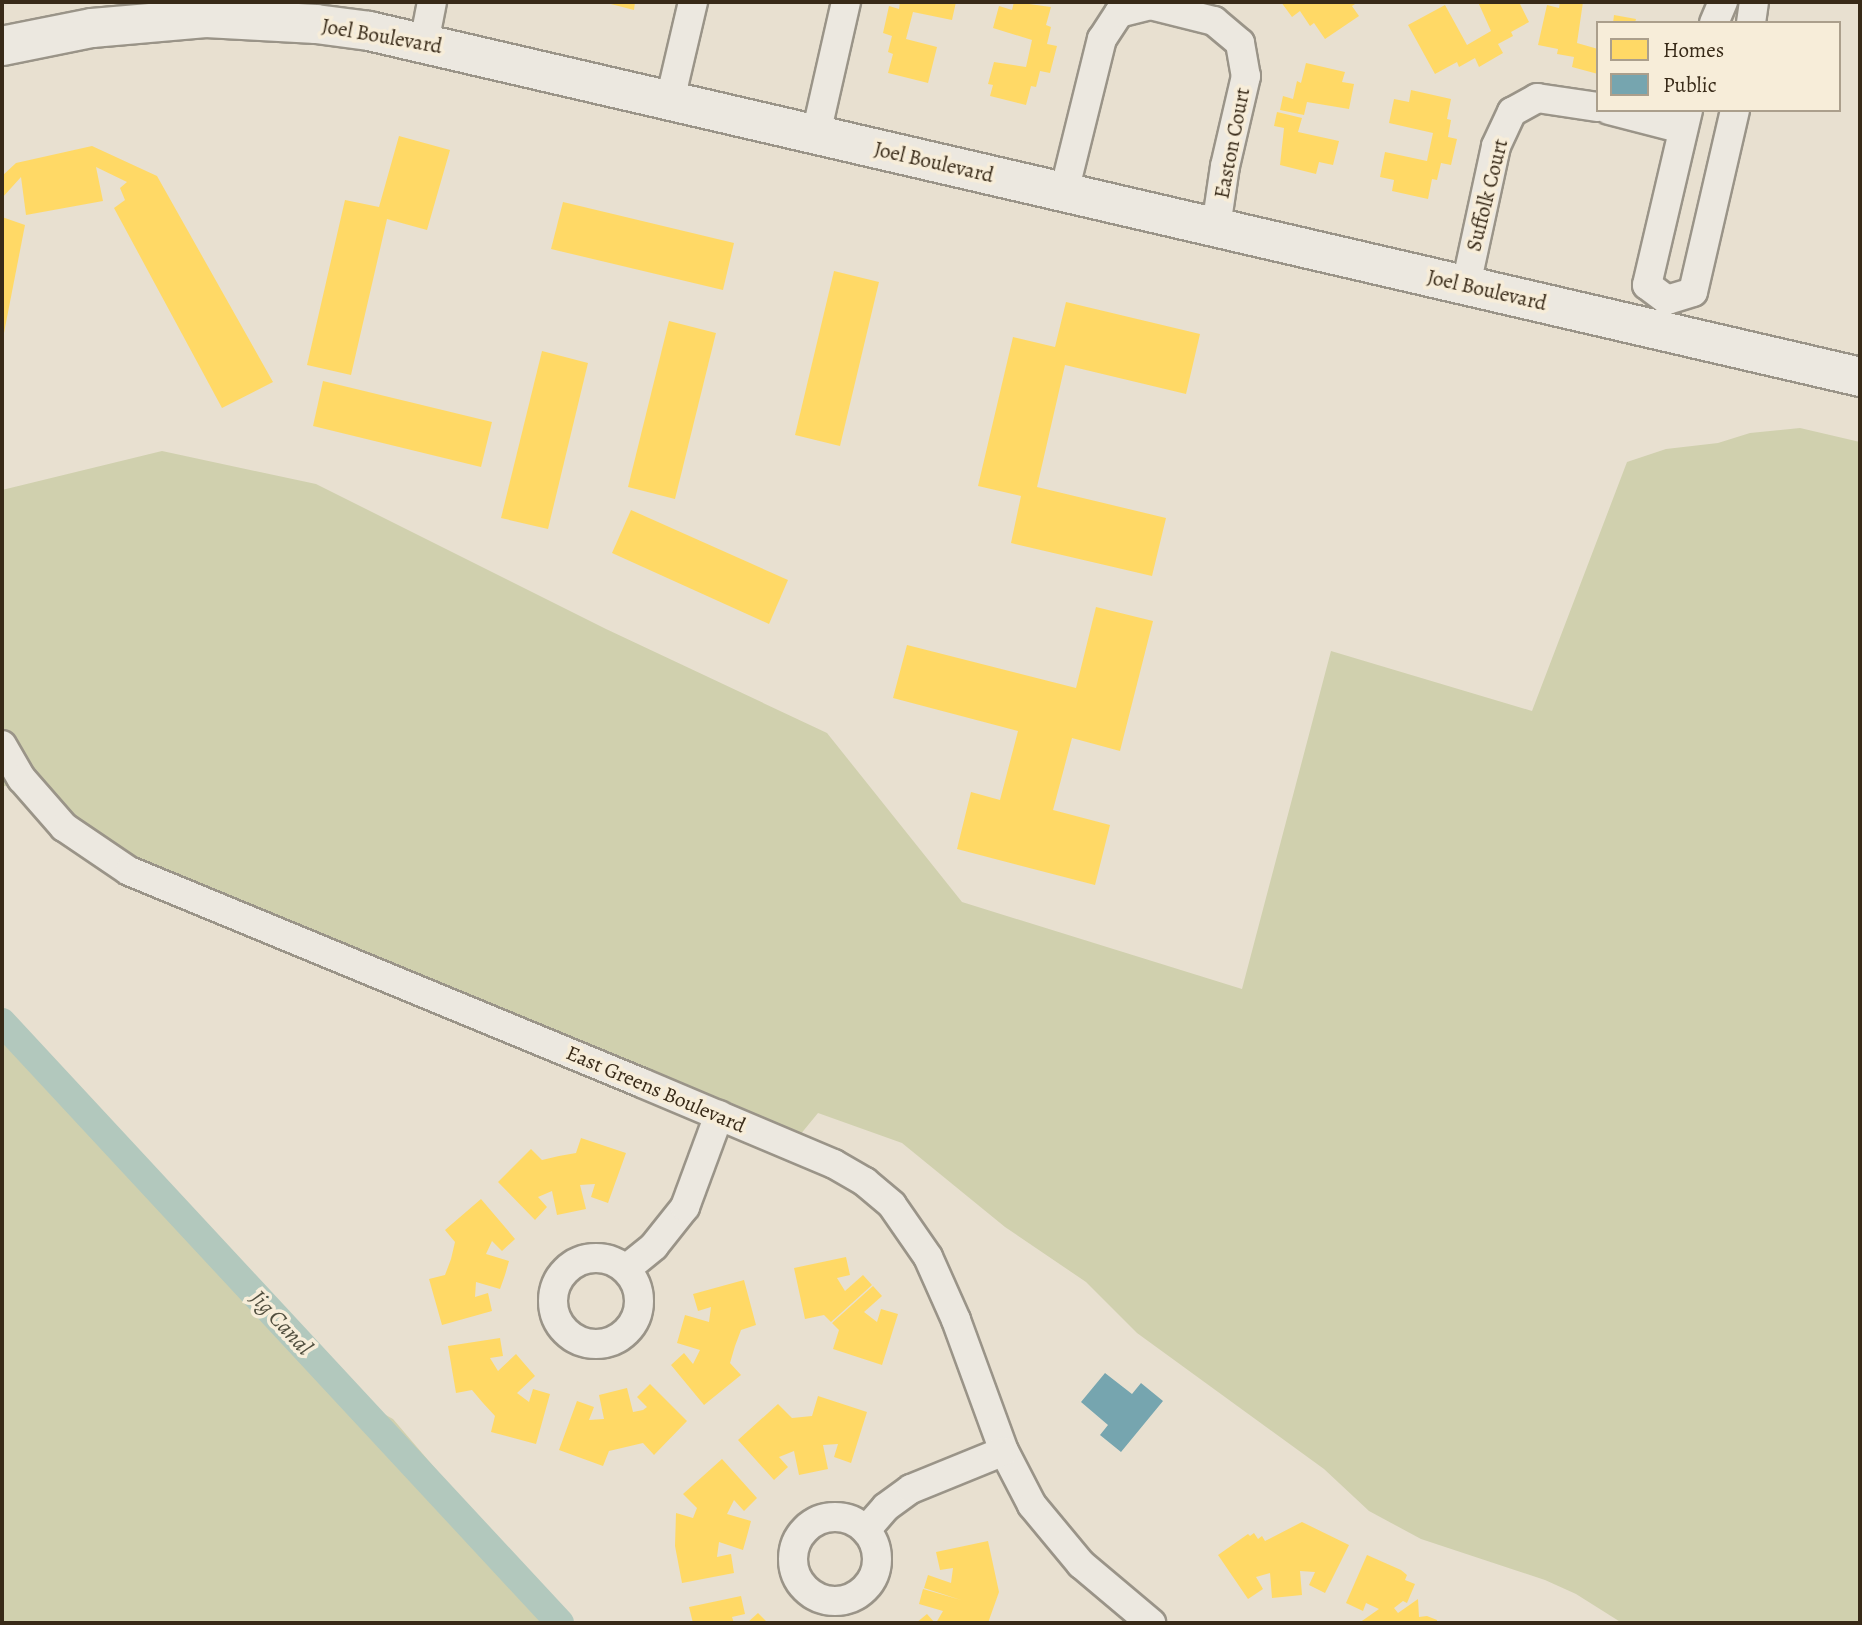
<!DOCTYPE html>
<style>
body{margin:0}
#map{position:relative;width:1862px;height:1625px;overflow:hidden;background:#e8e0d0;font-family:Alegreya,serif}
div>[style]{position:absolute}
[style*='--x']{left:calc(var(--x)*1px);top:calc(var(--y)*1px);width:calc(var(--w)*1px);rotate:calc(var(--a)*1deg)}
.green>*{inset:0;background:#d0d0ae}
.homes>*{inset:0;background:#ffd966}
.public>*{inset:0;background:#76a5af}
.canal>*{height:28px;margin:-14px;padding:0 14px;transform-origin:14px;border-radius:14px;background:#b2c8bd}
.roads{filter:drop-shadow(2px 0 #9a9488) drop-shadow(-2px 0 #9a9488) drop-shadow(0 2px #9a9488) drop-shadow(0 -2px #9a9488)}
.minor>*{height:28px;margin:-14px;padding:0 14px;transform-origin:14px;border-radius:14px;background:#ece8e0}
.minor>.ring{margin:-14px;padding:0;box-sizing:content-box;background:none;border:28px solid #ece8e0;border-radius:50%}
.secondary>*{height:38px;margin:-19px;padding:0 19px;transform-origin:19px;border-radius:19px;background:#ece8e0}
span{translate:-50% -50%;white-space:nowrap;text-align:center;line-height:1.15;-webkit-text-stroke:7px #f7edd9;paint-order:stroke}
.street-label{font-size:21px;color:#382a18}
.water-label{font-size:23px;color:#514f3f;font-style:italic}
.frame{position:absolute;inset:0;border:4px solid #382a18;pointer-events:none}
.legend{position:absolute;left:1596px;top:21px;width:245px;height:91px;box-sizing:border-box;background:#f7edd9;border:2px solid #ab9f8c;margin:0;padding:9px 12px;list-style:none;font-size:21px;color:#382a18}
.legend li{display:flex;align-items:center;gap:14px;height:35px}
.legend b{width:35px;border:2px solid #ab9f8c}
</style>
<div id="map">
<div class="green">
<i style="clip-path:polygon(1800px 428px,1860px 442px,1860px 1623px,1622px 1623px,1576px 1594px,1545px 1580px,1421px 1539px,1369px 1511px,1324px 1469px,1137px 1333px,1086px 1282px,1005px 1227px,902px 1143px,818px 1113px,795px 1141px,96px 863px,18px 787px,4px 786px,2px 790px,2px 490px,162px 451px,316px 484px,606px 629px,827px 733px,962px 902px,1242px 989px,1331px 651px,1532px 711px,1627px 462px,1666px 449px,1718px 443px,1750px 433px)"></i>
<i style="clip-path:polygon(2px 1025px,319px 1378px,393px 1419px,567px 1623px,2px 1623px)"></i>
</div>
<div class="homes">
<i style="clip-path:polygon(603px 2px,635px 2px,634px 10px)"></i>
<i style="clip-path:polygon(900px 2px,956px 2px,952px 20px,913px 12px,906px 39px,937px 47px,928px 83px,888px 73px,893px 54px,888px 52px,892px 36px,883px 33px,889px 6px,899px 9px)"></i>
<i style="clip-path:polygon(1014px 2px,1051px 7px,1046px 25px,1051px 27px,1047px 44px,1057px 46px,1050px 73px,1040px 71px,1036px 87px,1031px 86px,1026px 105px,990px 96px,993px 85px,988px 84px,994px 62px,1026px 67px,1032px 40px,993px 28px,999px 6px,1012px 10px)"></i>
<i style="clip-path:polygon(1281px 2px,1358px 2px,1352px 6px,1359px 16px,1325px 39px,1314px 23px,1310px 26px,1300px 11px,1292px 17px)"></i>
<i style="clip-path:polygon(1478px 2px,1519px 2px,1529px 22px,1511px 32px,1513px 36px,1498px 44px,1503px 53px,1479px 67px,1475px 58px,1459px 67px,1457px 62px,1435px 74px,1408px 25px,1445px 5px,1467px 45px,1491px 31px)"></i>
<i style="clip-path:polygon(1560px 2px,1583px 2px,1577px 43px,1598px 49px,1598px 74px,1572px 67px,1574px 57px,1557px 54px,1558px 49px,1538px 45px,1547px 5px,1559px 8px)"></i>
<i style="clip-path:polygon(1614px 15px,1636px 19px,1635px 23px,1613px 23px)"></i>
<i style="clip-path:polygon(1306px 63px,1345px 72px,1342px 82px,1354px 84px,1349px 109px,1307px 102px,1304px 115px,1280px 110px,1283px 96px,1293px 99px,1297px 81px,1301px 83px)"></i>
<i style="clip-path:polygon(1411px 90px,1451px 99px,1447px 119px,1451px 120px,1448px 137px,1457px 139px,1451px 165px,1441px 163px,1437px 180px,1432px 179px,1428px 199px,1392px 191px,1394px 180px,1380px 177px,1385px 152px,1427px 161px,1433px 133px,1389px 123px,1394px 99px,1409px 102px)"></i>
<i style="clip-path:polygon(1277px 112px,1302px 118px,1298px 132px,1339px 141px,1333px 165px,1319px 162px,1316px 174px,1280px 165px,1284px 128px,1274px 126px)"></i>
<i style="clip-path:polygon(399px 136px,450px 150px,427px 230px,387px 219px,351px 375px,307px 365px,345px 200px,379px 207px)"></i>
<i style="clip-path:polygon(92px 146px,157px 176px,273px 382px,222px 408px,114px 208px,125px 200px,120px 188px,127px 182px,96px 167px,103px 201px,26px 215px,21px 177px,2px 198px,2px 176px,16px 163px)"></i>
<i style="clip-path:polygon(563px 202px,734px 243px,723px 290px,551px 249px)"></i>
<i style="clip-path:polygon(2px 217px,25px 225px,3px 338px,2px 338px)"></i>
<i style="clip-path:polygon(834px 271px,879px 282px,840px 446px,795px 435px)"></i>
<i style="clip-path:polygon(1066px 302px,1200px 334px,1186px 394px,1065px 365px,1037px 487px,1166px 518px,1152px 576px,1011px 543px,1021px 496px,978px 486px,1013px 337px,1055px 347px)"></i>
<i style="clip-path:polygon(669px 321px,716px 333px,675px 499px,628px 487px)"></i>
<i style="clip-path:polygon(542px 351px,588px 363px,548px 529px,501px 518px)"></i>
<i style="clip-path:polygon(323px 381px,492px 422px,481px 467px,313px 426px)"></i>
<i style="clip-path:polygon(631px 510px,788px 580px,769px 624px,612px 553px)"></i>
<i style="clip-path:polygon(1096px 607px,1153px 621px,1120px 751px,1072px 738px,1053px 810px,1110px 825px,1095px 885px,957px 849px,971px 792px,1000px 800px,1018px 731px,893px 698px,907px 645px,1076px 688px)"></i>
<i style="clip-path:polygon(581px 1138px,626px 1153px,608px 1203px,591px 1197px,595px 1184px,580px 1185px,586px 1209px,557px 1215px,552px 1191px,538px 1197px,547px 1207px,535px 1220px,498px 1182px,531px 1149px,542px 1160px,559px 1156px,576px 1153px)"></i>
<i style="clip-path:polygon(481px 1199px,515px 1239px,502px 1251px,492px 1241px,486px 1254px,509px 1261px,505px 1275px,500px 1289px,476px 1282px,475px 1297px,488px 1293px,492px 1311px,442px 1325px,429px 1279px,445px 1275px,451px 1259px,455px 1242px,445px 1230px)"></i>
<i style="clip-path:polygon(846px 1257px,850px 1275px,837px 1278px,845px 1291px,863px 1275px,872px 1285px,831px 1322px,824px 1315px,805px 1319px,794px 1268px)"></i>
<i style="clip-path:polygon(744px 1280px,756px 1325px,741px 1330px,735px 1346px,730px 1363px,741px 1375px,704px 1405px,671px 1365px,684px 1353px,693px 1364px,700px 1350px,677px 1343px,685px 1315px,709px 1322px,711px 1307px,698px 1311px,693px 1294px)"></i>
<i style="clip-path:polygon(873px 1286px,882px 1296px,864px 1312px,877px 1322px,881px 1309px,898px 1314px,882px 1365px,833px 1349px,839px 1330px,832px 1323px)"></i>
<i style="clip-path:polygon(500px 1338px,503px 1356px,490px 1358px,498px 1371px,516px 1354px,535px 1376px,517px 1393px,529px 1402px,533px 1389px,550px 1394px,536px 1444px,491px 1432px,495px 1416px,483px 1403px,472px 1390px,456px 1393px,448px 1346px)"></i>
<i style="clip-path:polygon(650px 1384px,687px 1421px,654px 1455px,643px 1443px,609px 1451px,603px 1466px,559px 1450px,577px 1401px,594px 1407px,589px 1420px,604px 1419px,599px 1395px,627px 1388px,633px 1412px,643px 1410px,647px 1407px,637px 1397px)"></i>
<i style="clip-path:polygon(818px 1396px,867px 1412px,851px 1463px,834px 1457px,838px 1444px,823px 1445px,828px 1469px,799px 1475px,794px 1451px,779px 1457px,788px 1467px,774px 1480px,738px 1440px,778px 1404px,792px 1418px,812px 1416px)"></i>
<i style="clip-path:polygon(722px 1459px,757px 1498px,744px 1511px,734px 1500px,727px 1514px,751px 1521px,747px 1536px,743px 1550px,719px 1542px,717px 1557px,731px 1554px,734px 1573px,682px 1583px,675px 1546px,676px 1513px,693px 1518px,697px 1508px,683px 1494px)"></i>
<i style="clip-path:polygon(1302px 1522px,1349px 1545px,1325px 1593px,1309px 1585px,1315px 1572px,1300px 1571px,1302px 1595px,1272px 1598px,1270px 1573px,1256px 1577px,1263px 1589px,1248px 1599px,1218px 1555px,1248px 1534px,1250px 1536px,1254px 1533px,1258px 1539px,1262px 1536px,1265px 1541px)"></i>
<i style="clip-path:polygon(988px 1541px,999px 1592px,988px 1623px,936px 1623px,943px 1611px,919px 1604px,923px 1589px,961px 1600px,924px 1588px,928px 1575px,951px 1583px,953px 1568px,940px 1570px,936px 1552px)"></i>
<i style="clip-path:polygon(1367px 1555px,1401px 1570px,1407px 1575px,1405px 1580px,1415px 1584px,1407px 1603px,1403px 1601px,1394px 1608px,1398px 1613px,1418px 1599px,1419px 1617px,1427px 1616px,1437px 1620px,1437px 1623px,1359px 1623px,1379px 1609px,1366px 1603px,1363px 1611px,1346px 1603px)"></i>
<i style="clip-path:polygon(741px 1596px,745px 1614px,732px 1617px,734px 1623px,693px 1623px,689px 1607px)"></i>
<i style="clip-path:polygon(758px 1613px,768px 1623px,747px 1623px)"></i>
<i style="clip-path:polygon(927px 1614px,935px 1623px,916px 1623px)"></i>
</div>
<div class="public">
<i style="clip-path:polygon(1105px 1373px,1132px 1394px,1141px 1383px,1163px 1401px,1121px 1452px,1100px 1435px,1108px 1425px,1081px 1402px)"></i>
</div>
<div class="canal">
<i style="--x:2;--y:1022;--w:820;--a:47.12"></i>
</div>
<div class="roads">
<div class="minor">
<i style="--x:1714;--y:23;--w:23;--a:-67"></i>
<i style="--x:1751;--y:23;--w:21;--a:-82"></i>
<i style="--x:424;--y:43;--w:42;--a:-79"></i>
<i style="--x:670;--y:100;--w:101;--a:-76.8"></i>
<i style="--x:1609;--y:110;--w:76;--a:14.4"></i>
<i style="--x:816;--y:134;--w:135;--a:-77.2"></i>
<i style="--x:1064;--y:192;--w:158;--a:-76.1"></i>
<i style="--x:1102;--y:39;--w:31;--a:-57"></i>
<i style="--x:1119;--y:13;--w:32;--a:-14"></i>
<i style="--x:1150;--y:5;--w:66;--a:14"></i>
<i style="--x:1214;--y:21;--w:34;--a:40"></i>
<i style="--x:1240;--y:43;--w:34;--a:80"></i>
<i style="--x:1246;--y:76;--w:92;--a:103.1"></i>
<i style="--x:1225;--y:166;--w:62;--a:98.4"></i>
<i style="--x:1466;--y:285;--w:142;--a:-77.8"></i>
<i style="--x:1496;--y:146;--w:38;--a:-65"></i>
<i style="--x:1512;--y:112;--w:29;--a:-29"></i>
<i style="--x:1537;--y:98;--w:62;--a:8.4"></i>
<i style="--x:1667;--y:300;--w:27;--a:-17"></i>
<i style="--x:1693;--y:292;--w:187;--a:-77"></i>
<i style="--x:1667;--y:300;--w:25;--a:-143"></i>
<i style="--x:1647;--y:285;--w:180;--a:-76.8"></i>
<i style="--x:2;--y:745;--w:39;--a:60"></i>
<i style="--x:22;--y:779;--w:64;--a:48.8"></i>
<i style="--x:64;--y:827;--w:78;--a:34.1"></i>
<i style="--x:129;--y:871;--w:555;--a:22.45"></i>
<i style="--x:642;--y:1083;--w:208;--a:22.9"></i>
<i style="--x:834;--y:1164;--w:36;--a:30"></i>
<i style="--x:865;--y:1182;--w:35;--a:40"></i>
<i style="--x:892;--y:1205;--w:63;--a:55.3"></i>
<i style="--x:928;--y:1257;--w:69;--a:66"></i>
<i style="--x:956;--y:1320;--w:140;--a:69.9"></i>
<i style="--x:1004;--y:1451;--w:61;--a:62.6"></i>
<i style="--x:1032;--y:1505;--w:77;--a:50.3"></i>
<i style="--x:1081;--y:1564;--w:92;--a:40.1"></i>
<i class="ring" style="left:553px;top:1258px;width:58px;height:58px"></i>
<i style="--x:626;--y:1269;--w:36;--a:-39"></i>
<i style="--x:654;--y:1246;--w:50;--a:-51.5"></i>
<i style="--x:685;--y:1207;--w:98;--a:-69.7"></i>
<i class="ring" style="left:793px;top:1517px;width:56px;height:56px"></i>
<i style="--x:866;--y:1530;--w:30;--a:-49"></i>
<i style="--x:886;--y:1507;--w:31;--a:-36"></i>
<i style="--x:911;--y:1489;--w:100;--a:-22.2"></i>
</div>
<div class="secondary">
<i style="--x:2;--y:46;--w:92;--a:-11.3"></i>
<i style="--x:92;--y:28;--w:114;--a:-5"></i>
<i style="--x:206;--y:18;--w:110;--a:3.1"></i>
<i style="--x:316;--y:24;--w:53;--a:7.5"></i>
<i style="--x:369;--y:31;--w:1531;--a:13.06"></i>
</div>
</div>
<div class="street-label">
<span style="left:382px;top:36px;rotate:10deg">Joel Boulevard</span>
<span style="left:1232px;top:143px;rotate:-79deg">Easton Court</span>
<span style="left:934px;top:162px;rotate:13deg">Joel Boulevard</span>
<span style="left:1487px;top:195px;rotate:-76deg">Suffolk Court</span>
<span style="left:1487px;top:290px;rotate:13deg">Joel Boulevard</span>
<span style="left:656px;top:1089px;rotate:23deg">East Greens Boulevard</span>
</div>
<div class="water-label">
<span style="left:281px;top:1323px;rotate:47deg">Jig Canal</span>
</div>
<div class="frame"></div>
<ul class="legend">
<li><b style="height:19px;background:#ffd966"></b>Homes</li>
<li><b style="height:19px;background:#76a5af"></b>Public</li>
</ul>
</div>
